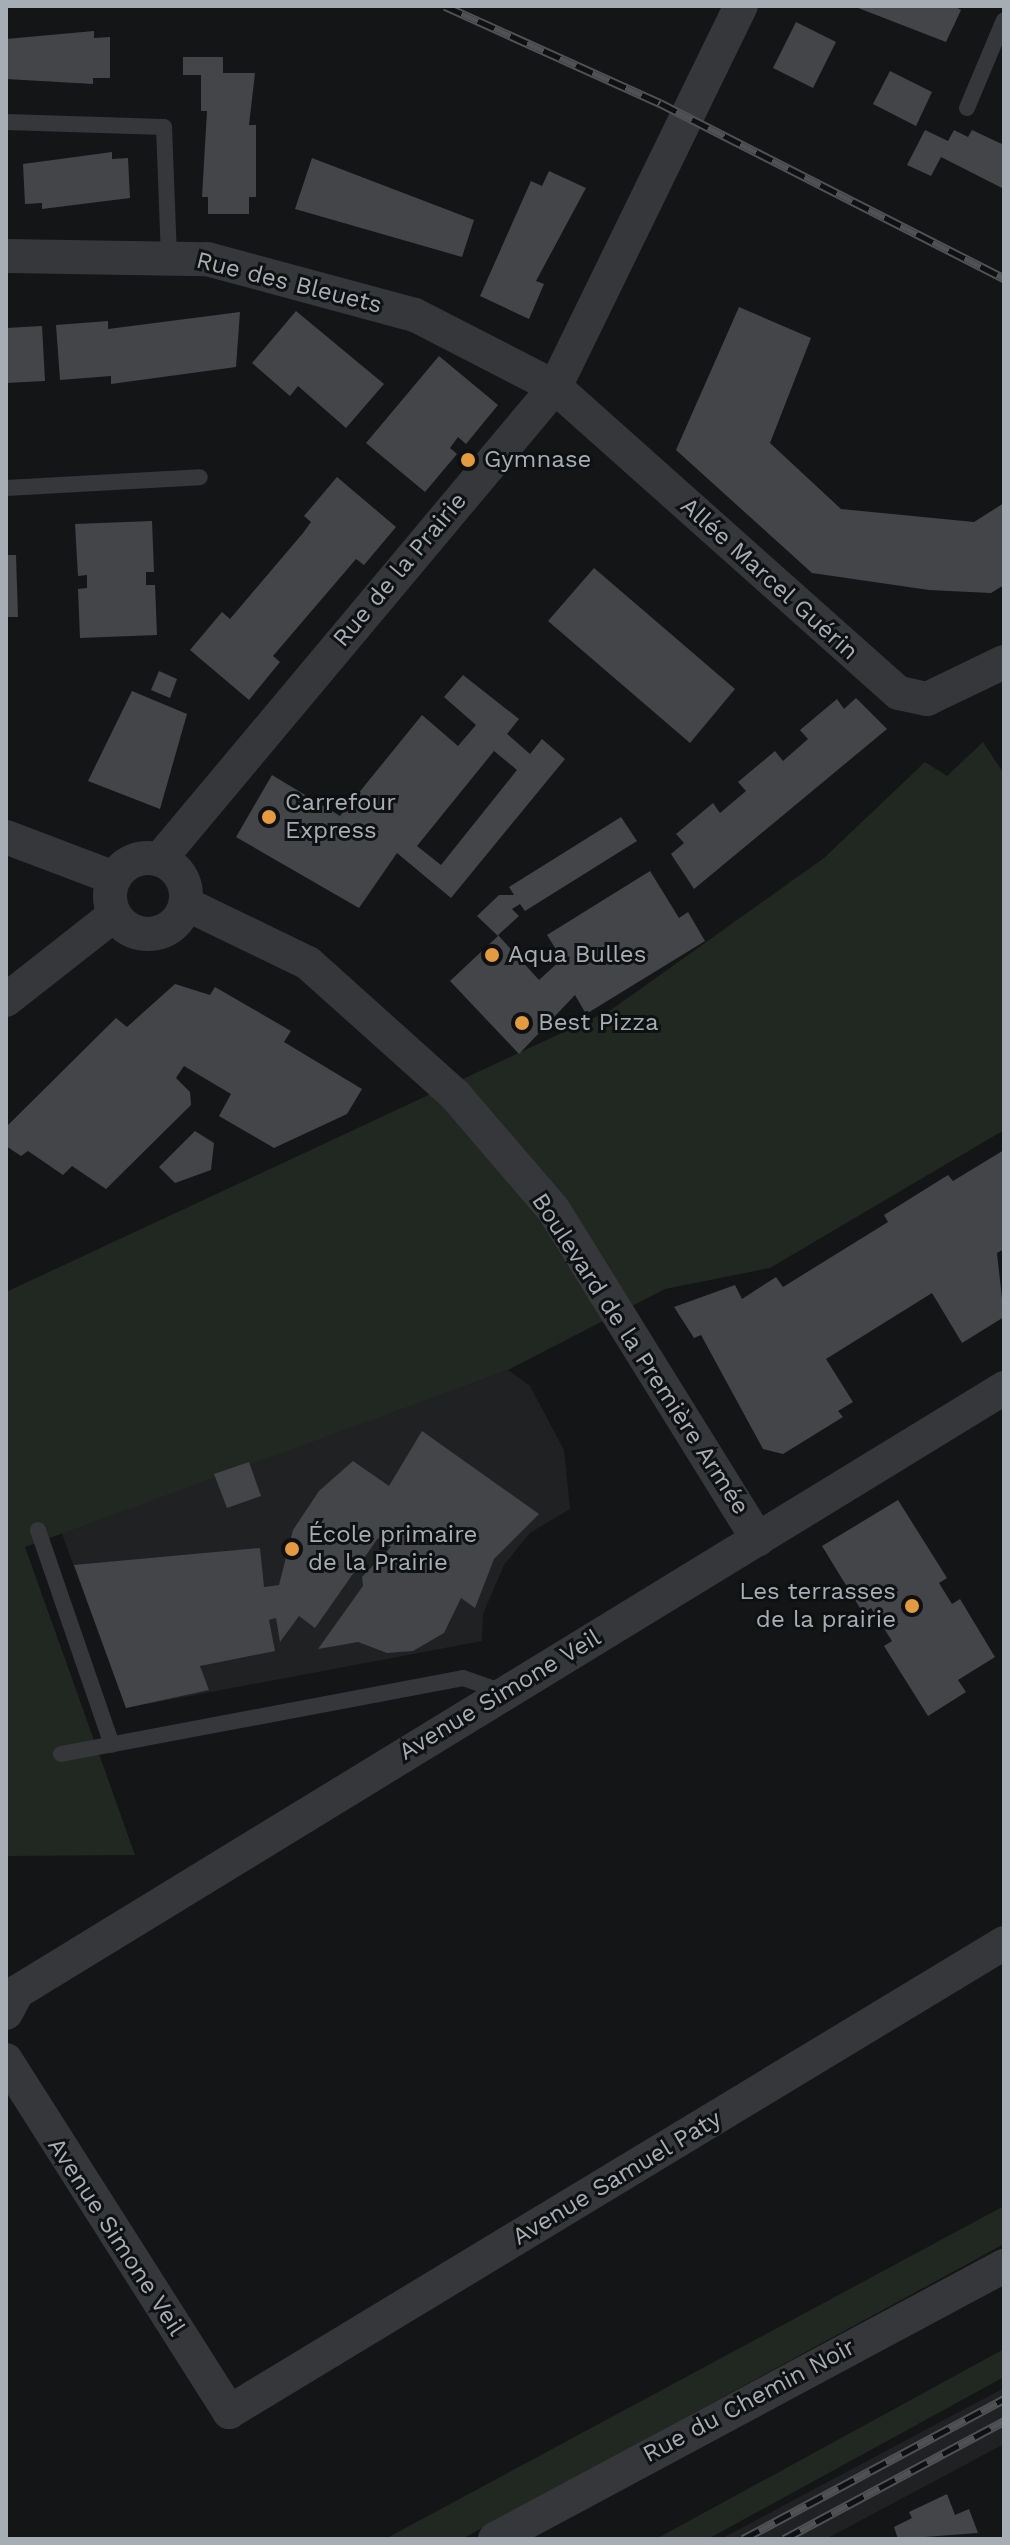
<!DOCTYPE html>
<meta charset="utf-8">
<style>
body{margin:0}
#map{position:relative;width:1010px;height:2545px;overflow:hidden;background:#141516;font-family:"Work Sans",sans-serif}
div>[style]{position:absolute}
[style*='--x']{left:calc(var(--x)*1px);top:calc(var(--y)*1px);width:calc(var(--w)*1px);rotate:calc(var(--a)*1deg)}
.built>*{inset:0;background:#202123}
.green>*{inset:0;background:#212821}
.building>*{inset:0;background:#434549}
.service>*{height:16px;margin:-8px;padding:0 8px;transform-origin:8px;border-radius:8px;background:#36373b}
.minor>*{height:34px;margin:-17px;padding:0 17px;transform-origin:17px;border-radius:17px;background:#36373b}
.minor>.ring{margin:-17px;padding:0;box-sizing:content-box;background:none;border:34px solid #36373b;border-radius:50%}
.rail>*{height:9px;margin-top:-4.5px;transform-origin:0;background:repeating-linear-gradient(90deg,#0f1011 0 18px,#4f5155 0 36px);box-sizing:border-box;border-block:2px solid #4f5155}
.dots>*{width:22px;height:22px;translate:-50% -50%;box-sizing:border-box;border:4px solid #0f1011;border-radius:50%}
span{translate:-50% -50%;white-space:nowrap;text-align:center;line-height:1.15;-webkit-text-stroke:6px #0f1011;paint-order:stroke}
.street-label{font-size:24px;color:#a7adb5}
.poi-label{font-size:24px;color:#a7adb5}
.left{translate:0 -50%;text-align:left}
.right{translate:-100% -50%;text-align:right}
.frame{position:absolute;inset:0;border:8px solid #a7adb5;pointer-events:none}
</style>
<div id="map">
<div class="built">
<i style="clip-path:polygon(508px 1370px,530px 1386px,564px 1450px,570px 1509px,530px 1533px,504px 1565px,483px 1614px,482px 1641px,126px 1708px,61px 1531px)"></i>
<i style="clip-path:polygon(1004px 2388px,1004px 2444px,826px 2539px,721px 2539px)"></i>
</div>
<div class="green">
<i style="clip-path:polygon(983px 742px,1004px 774px,1004px 1130px,770px 1268px,665px 1289px,508px 1370px,25px 1547px,135px 1855px,6px 1856px,6px 1292px,611px 1010px,824px 858px,925px 762px,947px 776px)"></i>
<i style="clip-path:polygon(1004px 2206px,1004px 2244px,462px 2539px,385px 2539px)"></i>
<i style="clip-path:polygon(1004px 2349px,1004px 2377px,708px 2539px,656px 2539px)"></i>
</div>
<div class="building">
<i style="clip-path:polygon(853px 6px,954px 6px,961px 10px,946px 42px)"></i>
<i style="clip-path:polygon(796px 22px,836px 42px,813px 88px,773px 68px)"></i>
<i style="clip-path:polygon(94px 31px,94px 38px,110px 37px,110px 78px,93px 78px,93px 84px,6px 79px,6px 39px)"></i>
<i style="clip-path:polygon(183px 57px,223px 57px,223px 73px,255px 73px,249px 125px,256px 125px,256px 197px,249px 197px,249px 214px,208px 214px,208px 197px,202px 197px,207px 111px,201px 111px,201px 75px,183px 75px)"></i>
<i style="clip-path:polygon(890px 71px,932px 92px,916px 126px,873px 104px)"></i>
<i style="clip-path:polygon(925px 130px,948px 141px,954px 130px,968px 137px,972px 130px,1004px 145px,1004px 189px,941px 157px,931px 176px,907px 165px)"></i>
<i style="clip-path:polygon(112px 152px,112px 159px,128px 158px,130px 198px,42px 209px,42px 203px,25px 204px,23px 164px)"></i>
<i style="clip-path:polygon(312px 158px,474px 220px,462px 257px,295px 209px)"></i>
<i style="clip-path:polygon(549px 171px,586px 188px,536px 281px,544px 284px,529px 319px,480px 296px,531px 181px,542px 186px)"></i>
<i style="clip-path:polygon(739px 307px,811px 338px,770px 443px,841px 509px,974px 522px,1004px 503px,1004px 585px,991px 593px,929px 590px,812px 573px,676px 450px)"></i>
<i style="clip-path:polygon(296px 311px,384px 384px,346px 428px,298px 386px,290px 396px,252px 363px)"></i>
<i style="clip-path:polygon(240px 312px,236px 367px,111px 384px,111px 376px,60px 380px,56px 325px,108px 321px,108px 329px)"></i>
<i style="clip-path:polygon(42px 326px,45px 381px,6px 383px,6px 328px)"></i>
<i style="clip-path:polygon(439px 356px,498px 405px,466px 444px,458px 437px,450px 448px,457px 454px,425px 492px,366px 443px)"></i>
<i style="clip-path:polygon(337px 477px,396px 527px,364px 565px,356px 559px,273px 656px,280px 662px,249px 700px,190px 650px,222px 612px,230px 619px,303px 533px,311px 522px,304px 516px)"></i>
<i style="clip-path:polygon(152px 521px,154px 572px,146px 572px,146px 585px,155px 585px,157px 635px,80px 638px,78px 589px,87px 588px,87px 575px,78px 576px,75px 524px)"></i>
<i style="clip-path:polygon(6px 555px,16px 555px,18px 617px,6px 617px)"></i>
<i style="clip-path:polygon(594px 568px,735px 689px,690px 743px,548px 621px)"></i>
<i style="clip-path:polygon(159px 671px,177px 679px,170px 698px,151px 690px)"></i>
<i style="clip-path:polygon(evenodd,463px 675px,519px 719px,507px 734px,530px 754px,542px 739px,565px 759px,451px 898px,397px 853px,359px 908px,236px 837px,272px 775px,340px 816px,422px 715px,458px 746px,476px 725px,444px 697px,463px 675px,494px 751px,517px 770px,441px 865px,417px 846px,494px 751px)"></i>
<i style="clip-path:polygon(132px 691px,187px 714px,160px 809px,88px 781px)"></i>
<i style="clip-path:polygon(856px 698px,887px 729px,694px 889px,671px 854px,684px 843px,676px 834px,713px 803px,720px 813px,746px 791px,738px 782px,775px 751px,783px 761px,808px 739px,800px 730px,837px 699px,844px 709px)"></i>
<i style="clip-path:polygon(621px 817px,637px 841px,525px 911px,520px 904px,512px 909px,519px 916px,498px 935px,539px 980px,562px 959px,547px 935px,650px 871px,679px 918px,688px 912px,705px 941px,586px 1014px,575px 995px,519px 1054px,450px 981px,498px 936px,477px 916px,499px 895px,514px 895px,509px 887px)"></i>
<i style="clip-path:polygon(175px 984px,210px 995px,215px 987px,291px 1031px,284px 1042px,362px 1089px,347px 1114px,274px 1148px,219px 1116px,231px 1094px,184px 1066px,176px 1078px,190px 1092px,191px 1105px,106px 1189px,72px 1166px,63px 1175px,28px 1151px,21px 1156px,6px 1146px,6px 1127px,116px 1018px,127px 1027px)"></i>
<i style="clip-path:polygon(195px 1131px,214px 1143px,211px 1170px,175px 1183px,159px 1167px)"></i>
<i style="clip-path:polygon(1004px 1150px,1004px 1249px,997px 1253px,1004px 1317px,962px 1343px,932px 1293px,826px 1359px,853px 1402px,838px 1411px,843px 1417px,783px 1454px,763px 1449px,701px 1335px,694px 1338px,674px 1307px,735px 1285px,742px 1299px,776px 1277px,783px 1287px,888px 1222px,884px 1215px,948px 1175px,953px 1181px)"></i>
<i style="clip-path:polygon(422px 1431px,539px 1514px,494px 1559px,475px 1608px,461px 1598px,444px 1633px,413px 1651px,387px 1653px,358px 1642px,318px 1649px,363px 1586px,362px 1577px,391px 1547px,378px 1538px,315px 1628px,299px 1616px,280px 1642px,276px 1618px,269px 1620px,275px 1651px,200px 1666px,209px 1690px,126px 1708px,74px 1565px,260px 1548px,264px 1587px,279px 1585px,293px 1530px,319px 1491px,353px 1461px,389px 1486px)"></i>
<i style="clip-path:polygon(249px 1462px,261px 1496px,227px 1508px,214px 1474px)"></i>
<i style="clip-path:polygon(898px 1500px,947px 1578px,939px 1583px,952px 1604px,960px 1599px,995px 1657px,958px 1680px,966px 1692px,928px 1716px,884px 1646px,892px 1641px,871px 1608px,863px 1613px,822px 1546px)"></i>
<i style="clip-path:polygon(947px 2494px,955px 2515px,969px 2509px,978px 2533px,898px 2539px,894px 2527px,912px 2518px,909px 2512px)"></i>
</div>
<div class="service">
<i style="--x:967;--y:108;--w:95;--a:-67.2"></i>
<i style="--x:6;--y:122;--w:158;--a:1.8"></i>
<i style="--x:164;--y:127;--w:128;--a:87.8"></i>
<i style="--x:6;--y:488;--w:194;--a:-3.2"></i>
<i style="--x:38;--y:1530;--w:227;--a:71"></i>
<i style="--x:61;--y:1754;--w:409;--a:-10.7"></i>
<i style="--x:463;--y:1678;--w:42;--a:19.3"></i>
</div>
<div class="minor">
<i style="--x:6;--y:256;--w:201;--a:0.9"></i>
<i style="--x:207;--y:259;--w:215;--a:15.1"></i>
<i style="--x:415;--y:315;--w:157;--a:27.2"></i>
<i style="--x:555;--y:387;--w:460;--a:41.7"></i>
<i style="--x:899;--y:693;--w:29;--a:12"></i>
<i style="--x:927;--y:699;--w:85;--a:-25.7"></i>
<i style="--x:6;--y:837;--w:116;--a:20.8"></i>
<i class="ring" style="left:110px;top:858px;width:42px;height:42px"></i>
<i style="--x:160;--y:859;--w:615;--a:-50.08"></i>
<i style="--x:555;--y:387;--w:424;--a:-64"></i>
<i style="--x:186;--y:904;--w:136;--a:25.8"></i>
<i style="--x:308;--y:963;--w:199;--a:41.9"></i>
<i style="--x:456;--y:1096;--w:149;--a:49.4"></i>
<i style="--x:553;--y:1209;--w:389;--a:58.2"></i>
<i style="--x:6;--y:1000;--w:137;--a:-38.2"></i>
<i style="--x:6;--y:2013;--w:24;--a:-62"></i>
<i style="--x:17;--y:1992;--w:1157;--a:-31.46"></i>
<i style="--x:6;--y:2060;--w:417;--a:57.6"></i>
<i style="--x:229;--y:2412;--w:906;--a:-31.18"></i>
<i style="--x:495;--y:2539;--w:578;--a:-28.21"></i>
</div>
<div class="rail">
<i style="--x:445;--y:6;--w:236;--a:24.3"></i>
<i style="--x:660;--y:103;--w:386;--a:27"></i>
<i style="--x:743;--y:2539;--w:296;--a:-28.2"></i>
<i style="--x:784;--y:2539;--w:250;--a:-28.2"></i>
</div>
<div class="dots">
<i style="left:468px;top:460px;background:#e39a40"></i>
<i style="left:269px;top:817px;background:#e39a40"></i>
<i style="left:492px;top:955px;background:#e39a40"></i>
<i style="left:522px;top:1023px;background:#e39a40"></i>
<i style="left:292px;top:1549px;background:#e39a40"></i>
<i style="left:912px;top:1606px;background:#e39a40"></i>
</div>
<div class="street-label">
<span style="left:289px;top:283px;rotate:14deg">Rue des Bleuets</span>
<span style="left:400px;top:570px;rotate:-50deg">Rue de la Prairie</span>
<span style="left:769px;top:579px;rotate:42deg">Allée Marcel Guérin</span>
<span style="left:640px;top:1354px;rotate:57deg">Boulevard de la Première Armée</span>
<span style="left:500px;top:1695px;rotate:-31deg">Avenue Simone Veil</span>
<span style="left:617px;top:2178px;rotate:-31deg">Avenue Samuel Paty</span>
<span style="left:116px;top:2237px;rotate:57deg">Avenue Simone Veil</span>
<span style="left:749px;top:2401px;rotate:-28deg">Rue du Chemin Noir</span>
</div>
<div class="poi-label">
<span class="left" style="left:484px;top:460px">Gymnase</span>
<span class="left" style="left:285px;top:817px">Carrefour<br>Express</span>
<span class="left" style="left:508px;top:955px">Aqua Bulles</span>
<span class="left" style="left:538px;top:1023px">Best Pizza</span>
<span class="left" style="left:308px;top:1549px">École primaire<br>de la Prairie</span>
<span class="right" style="left:896px;top:1606px">Les terrasses<br>de la prairie</span>
</div>
<div class="frame"></div>
</div>
